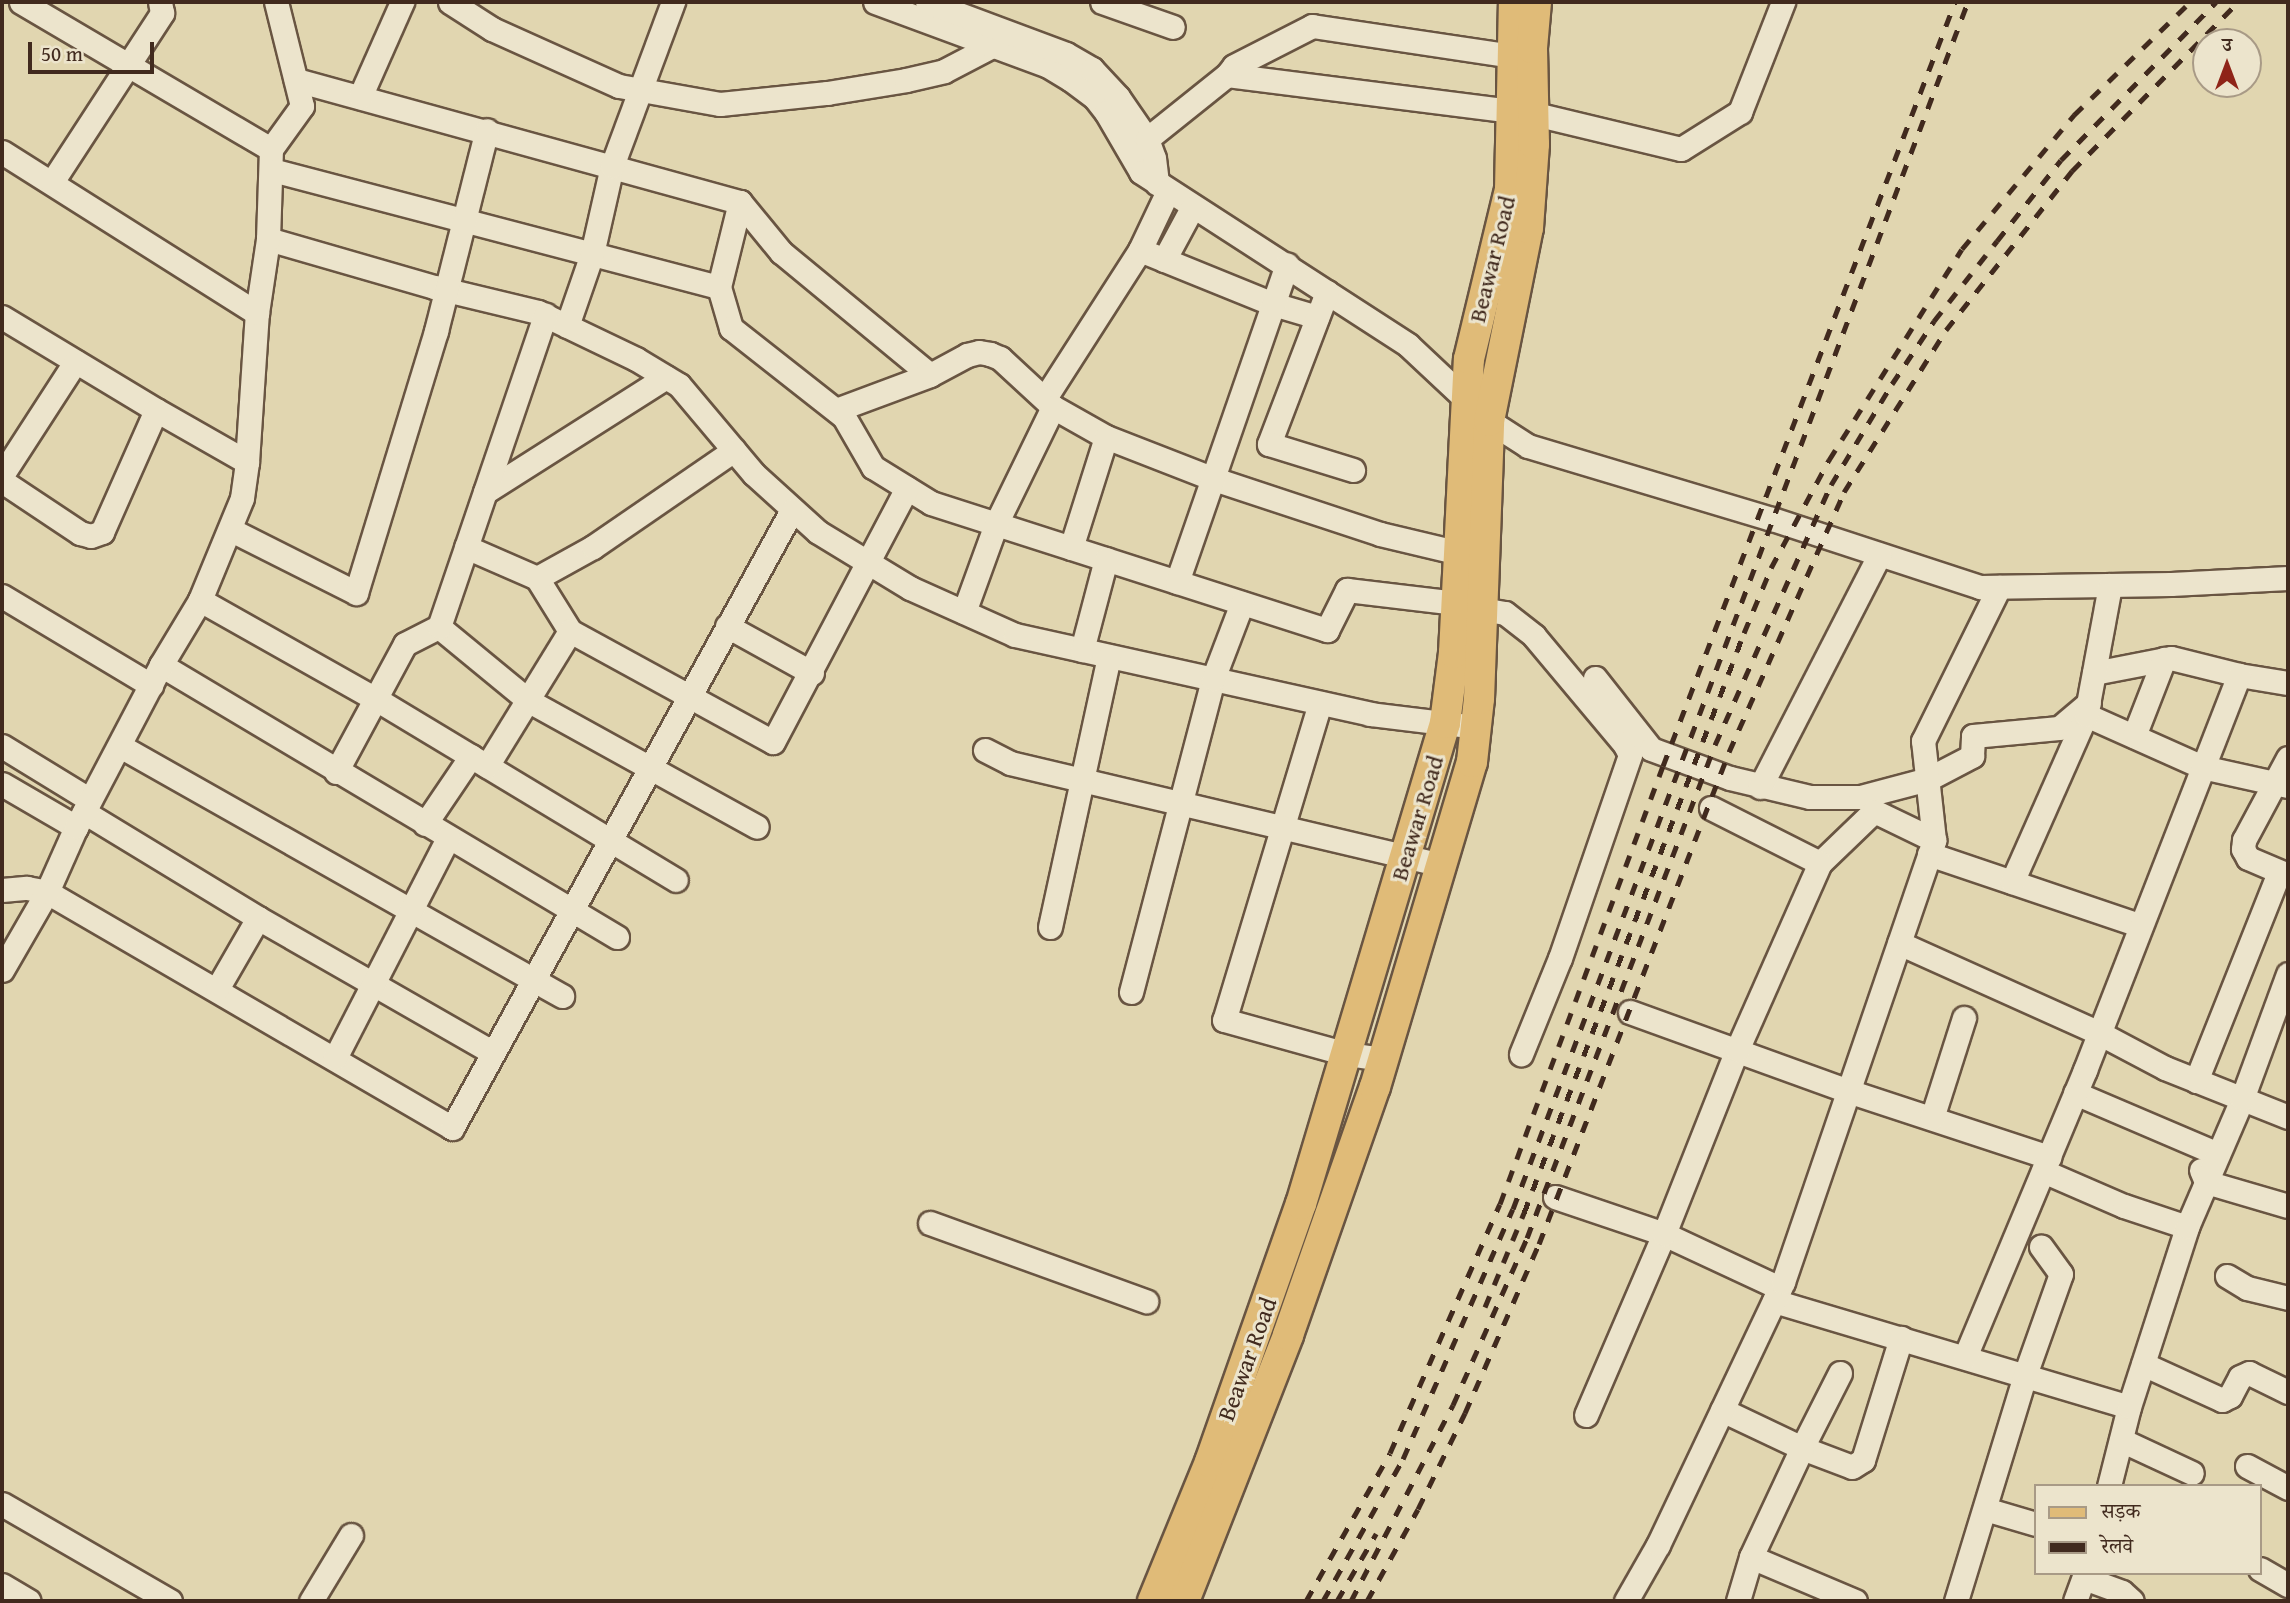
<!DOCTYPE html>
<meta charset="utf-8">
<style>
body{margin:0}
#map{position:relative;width:2290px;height:1603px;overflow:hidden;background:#e1d6b0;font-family:"Gentium Book Plus","Noto Serif Devanagari",serif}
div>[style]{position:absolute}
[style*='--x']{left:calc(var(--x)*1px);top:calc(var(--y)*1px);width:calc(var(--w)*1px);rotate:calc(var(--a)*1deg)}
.roads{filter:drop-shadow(2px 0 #695542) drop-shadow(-2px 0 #695542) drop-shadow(0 2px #695542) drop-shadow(0 -2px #695542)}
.minor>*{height:23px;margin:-11.5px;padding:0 11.5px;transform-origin:11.5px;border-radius:11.5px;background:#ece4cc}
.major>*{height:30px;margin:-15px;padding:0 15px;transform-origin:15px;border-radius:15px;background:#e0bb78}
.rail>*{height:5px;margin-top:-2.5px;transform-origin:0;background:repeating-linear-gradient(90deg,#412a1e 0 12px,transparent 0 24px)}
span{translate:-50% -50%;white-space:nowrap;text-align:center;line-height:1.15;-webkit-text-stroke:6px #ece4cc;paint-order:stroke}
.street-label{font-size:24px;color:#412a1e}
.frame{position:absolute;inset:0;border:4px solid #412a1e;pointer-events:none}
.legend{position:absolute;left:2034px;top:1484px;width:228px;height:91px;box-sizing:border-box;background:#ece4cc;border:2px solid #a89a86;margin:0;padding:9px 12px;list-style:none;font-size:21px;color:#412a1e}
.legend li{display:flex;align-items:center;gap:14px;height:35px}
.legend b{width:35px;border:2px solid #a89a86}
.north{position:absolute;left:2192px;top:28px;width:70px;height:70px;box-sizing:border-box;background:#ece4cc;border:2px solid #a89a86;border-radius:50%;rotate:0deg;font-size:19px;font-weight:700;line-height:28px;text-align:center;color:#412a1e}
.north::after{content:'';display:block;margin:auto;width:24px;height:32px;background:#8f2418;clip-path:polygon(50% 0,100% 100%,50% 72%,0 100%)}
.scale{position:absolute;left:28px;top:42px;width:126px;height:32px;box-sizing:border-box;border:4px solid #412a1e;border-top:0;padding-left:9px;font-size:21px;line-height:24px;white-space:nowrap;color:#412a1e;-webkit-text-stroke:5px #ece4cc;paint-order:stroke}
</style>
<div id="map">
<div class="roads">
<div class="minor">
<i style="--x:21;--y:2;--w:290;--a:30.5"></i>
<i style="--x:450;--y:2;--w:50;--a:32.7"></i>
<i style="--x:492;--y:29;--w:139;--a:24.2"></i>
<i style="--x:619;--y:86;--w:103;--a:10.1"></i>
<i style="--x:720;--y:104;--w:108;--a:-5.9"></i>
<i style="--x:827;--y:93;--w:80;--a:-9.3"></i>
<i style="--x:906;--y:80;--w:39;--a:-13"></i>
<i style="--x:944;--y:71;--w:54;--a:-27.5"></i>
<i style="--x:875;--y:2;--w:184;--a:20.3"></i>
<i style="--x:1048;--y:66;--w:26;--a:31"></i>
<i style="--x:1070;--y:79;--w:31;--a:37"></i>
<i style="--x:1095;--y:98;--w:18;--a:52"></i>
<i style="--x:1106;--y:112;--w:69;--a:59.7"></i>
<i style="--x:1141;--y:172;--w:318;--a:32.9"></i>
<i style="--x:1408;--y:345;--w:111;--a:43.2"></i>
<i style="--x:1489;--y:421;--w:46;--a:32.7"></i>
<i style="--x:1528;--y:446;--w:255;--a:16.7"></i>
<i style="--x:1772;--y:519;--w:219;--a:18.1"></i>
<i style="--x:1980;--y:587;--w:191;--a:-0.9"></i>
<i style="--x:2171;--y:584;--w:117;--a:-2.9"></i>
<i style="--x:927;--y:2;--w:148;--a:20.5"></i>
<i style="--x:1066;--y:54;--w:30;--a:30"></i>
<i style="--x:1092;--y:69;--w:38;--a:47"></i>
<i style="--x:1118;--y:97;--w:51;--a:55.4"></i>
<i style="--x:1147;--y:139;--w:20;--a:70"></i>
<i style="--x:1154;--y:158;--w:26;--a:83"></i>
<i style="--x:1102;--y:2;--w:75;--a:19.4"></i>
<i style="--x:1227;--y:75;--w:286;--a:7.2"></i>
<i style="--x:296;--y:80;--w:460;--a:15.4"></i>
<i style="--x:740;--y:202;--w:65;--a:50.6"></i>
<i style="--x:781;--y:252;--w:193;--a:39.5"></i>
<i style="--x:360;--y:97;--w:104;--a:-66.1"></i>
<i style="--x:1535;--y:114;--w:150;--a:13.5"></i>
<i style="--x:1681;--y:149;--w:70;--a:-32.1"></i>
<i style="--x:1740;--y:112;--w:118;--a:-68.6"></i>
<i style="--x:1147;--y:139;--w:102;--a:-38.7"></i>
<i style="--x:1227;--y:75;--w:11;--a:-52"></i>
<i style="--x:1234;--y:66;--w:88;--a:-27.1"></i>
<i style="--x:1312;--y:26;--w:202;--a:8.5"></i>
<i style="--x:2;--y:152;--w:302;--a:32.3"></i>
<i style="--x:272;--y:170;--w:462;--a:14.7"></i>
<i style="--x:52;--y:182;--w:202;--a:-56.9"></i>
<i style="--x:162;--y:13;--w:11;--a:-100"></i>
<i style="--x:740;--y:202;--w:88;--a:103.9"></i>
<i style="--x:719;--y:287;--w:43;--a:73.7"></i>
<i style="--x:731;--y:328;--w:144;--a:38.2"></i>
<i style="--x:844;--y:417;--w:58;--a:59.9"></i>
<i style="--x:873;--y:467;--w:68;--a:31.8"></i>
<i style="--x:931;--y:503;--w:416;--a:17.8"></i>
<i style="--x:1327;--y:630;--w:45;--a:-63.4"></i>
<i style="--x:1347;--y:590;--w:110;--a:6.8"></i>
<i style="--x:268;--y:239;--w:173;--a:16.1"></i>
<i style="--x:434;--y:287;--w:107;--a:13.5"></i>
<i style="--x:538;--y:312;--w:109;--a:25.6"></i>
<i style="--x:636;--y:359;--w:50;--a:31.2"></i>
<i style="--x:679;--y:385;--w:116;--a:49.9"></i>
<i style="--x:754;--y:474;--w:86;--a:42.2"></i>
<i style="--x:818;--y:532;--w:108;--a:31.3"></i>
<i style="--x:910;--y:588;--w:115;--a:24.1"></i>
<i style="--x:1015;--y:635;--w:364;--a:12.5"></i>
<i style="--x:1370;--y:714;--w:107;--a:7"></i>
<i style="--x:1140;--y:250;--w:144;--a:22.1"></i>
<i style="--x:1273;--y:304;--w:46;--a:16.5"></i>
<i style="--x:1164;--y:260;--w:59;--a:-61.7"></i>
<i style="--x:1327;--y:292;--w:163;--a:110.9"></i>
<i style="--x:1269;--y:444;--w:88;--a:17.2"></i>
<i style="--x:2;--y:317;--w:180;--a:31.1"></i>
<i style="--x:156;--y:410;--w:105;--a:29.7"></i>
<i style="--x:567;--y:326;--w:76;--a:-70.9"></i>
<i style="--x:592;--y:254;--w:90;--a:-77.2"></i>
<i style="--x:612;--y:166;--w:175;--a:-69.6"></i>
<i style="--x:1045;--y:398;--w:176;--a:-57.3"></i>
<i style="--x:1140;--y:250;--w:65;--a:-64.6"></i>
<i style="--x:836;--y:410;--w:100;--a:-20.4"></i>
<i style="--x:930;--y:375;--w:42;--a:-28.4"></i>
<i style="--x:967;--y:355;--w:12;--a:-14"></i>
<i style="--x:979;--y:352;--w:11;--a:10"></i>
<i style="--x:990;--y:354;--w:11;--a:22"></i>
<i style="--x:1000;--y:358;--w:72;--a:42.8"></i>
<i style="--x:1053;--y:407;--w:61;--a:29.5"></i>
<i style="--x:1106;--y:437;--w:113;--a:21.3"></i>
<i style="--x:1211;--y:478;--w:178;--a:18.3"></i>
<i style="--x:1380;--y:534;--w:82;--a:13.4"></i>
<i style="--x:2;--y:475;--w:135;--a:-57.1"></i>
<i style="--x:2;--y:481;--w:94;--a:33.7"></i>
<i style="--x:80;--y:533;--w:11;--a:15"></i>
<i style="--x:91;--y:536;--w:12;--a:-20"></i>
<i style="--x:102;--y:532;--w:133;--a:-66.1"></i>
<i style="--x:485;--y:492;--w:214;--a:-32.4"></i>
<i style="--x:231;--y:530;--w:140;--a:26.7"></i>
<i style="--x:356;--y:593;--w:274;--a:-73"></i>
<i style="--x:436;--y:331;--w:207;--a:-75.8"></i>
<i style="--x:466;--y:547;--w:77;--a:23.6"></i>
<i style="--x:537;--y:578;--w:62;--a:58.1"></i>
<i style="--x:570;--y:631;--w:231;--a:28.7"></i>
<i style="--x:773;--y:742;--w:287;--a:-62.2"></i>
<i style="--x:1071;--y:548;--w:116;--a:-72.5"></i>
<i style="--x:537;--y:578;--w:64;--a:-29"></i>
<i style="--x:593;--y:547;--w:171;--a:-34.5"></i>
<i style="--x:1177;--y:582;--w:336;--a:-70.9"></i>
<i style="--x:2;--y:596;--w:174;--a:30.9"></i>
<i style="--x:200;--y:600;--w:202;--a:29.4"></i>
<i style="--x:376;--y:699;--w:350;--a:31.1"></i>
<i style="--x:1482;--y:609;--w:23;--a:10"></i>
<i style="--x:1505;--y:613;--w:37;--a:38"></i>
<i style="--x:1534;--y:636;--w:142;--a:50.1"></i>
<i style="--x:1625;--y:745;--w:11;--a:63"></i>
<i style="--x:1630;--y:755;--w:215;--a:109"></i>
<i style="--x:1560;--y:958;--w:104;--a:112.1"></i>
<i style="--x:964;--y:612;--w:94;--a:-70"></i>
<i style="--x:996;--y:524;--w:130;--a:-64"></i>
<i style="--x:727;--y:626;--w:97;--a:28.9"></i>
<i style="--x:439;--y:627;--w:117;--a:39.4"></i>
<i style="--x:529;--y:701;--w:260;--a:28.9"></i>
<i style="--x:1082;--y:650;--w:94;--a:-75.2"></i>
<i style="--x:161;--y:665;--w:531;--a:30.82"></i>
<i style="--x:2094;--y:673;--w:78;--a:-11"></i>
<i style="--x:2171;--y:658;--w:70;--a:14"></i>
<i style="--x:2239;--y:675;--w:50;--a:9.3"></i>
<i style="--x:1595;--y:678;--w:90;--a:51.7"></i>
<i style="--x:1651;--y:749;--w:84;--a:20.2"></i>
<i style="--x:1730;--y:778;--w:82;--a:13.4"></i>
<i style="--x:1810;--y:797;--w:50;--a:0"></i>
<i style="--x:1860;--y:797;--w:70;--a:-14.8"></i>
<i style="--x:1928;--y:779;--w:50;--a:-27.6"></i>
<i style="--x:1972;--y:756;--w:20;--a:-87"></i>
<i style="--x:1973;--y:736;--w:86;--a:-5.3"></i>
<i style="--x:2059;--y:728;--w:39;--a:-40"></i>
<i style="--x:1320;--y:703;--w:331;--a:106.8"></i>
<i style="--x:1224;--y:1020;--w:128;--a:15.5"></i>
<i style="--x:1347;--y:1054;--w:37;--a:8"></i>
<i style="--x:2086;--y:715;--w:127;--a:24.1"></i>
<i style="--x:2202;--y:767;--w:88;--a:12.5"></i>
<i style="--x:2134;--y:736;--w:83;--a:-68.7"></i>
<i style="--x:2;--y:746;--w:103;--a:31.5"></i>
<i style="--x:120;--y:746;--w:508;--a:29.49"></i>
<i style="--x:985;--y:750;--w:28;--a:27"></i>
<i style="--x:1010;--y:763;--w:442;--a:13.3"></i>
<i style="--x:2288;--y:758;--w:93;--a:118.2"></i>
<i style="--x:2244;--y:840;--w:9;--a:96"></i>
<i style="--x:2243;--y:849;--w:10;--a:61"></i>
<i style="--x:2248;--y:858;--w:43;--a:23"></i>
<i style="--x:487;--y:766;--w:158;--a:-58.4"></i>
<i style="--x:336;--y:772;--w:145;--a:-61.7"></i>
<i style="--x:405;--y:644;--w:38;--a:-27"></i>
<i style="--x:439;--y:627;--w:330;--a:-71.2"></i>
<i style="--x:2;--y:784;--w:86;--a:30.2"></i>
<i style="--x:1760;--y:787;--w:261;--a:-62.8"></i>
<i style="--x:1711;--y:808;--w:122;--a:26.8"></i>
<i style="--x:1820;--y:863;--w:75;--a:-43.9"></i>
<i style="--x:1874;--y:811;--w:67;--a:25.8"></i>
<i style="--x:84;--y:812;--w:204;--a:31.3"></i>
<i style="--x:258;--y:918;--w:270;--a:29.8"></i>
<i style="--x:425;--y:824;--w:82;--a:-55.9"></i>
<i style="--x:1929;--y:854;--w:222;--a:18.7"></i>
<i style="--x:2012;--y:882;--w:183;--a:-66.1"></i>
<i style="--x:2086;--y:715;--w:132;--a:-79.5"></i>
<i style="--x:2;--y:890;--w:25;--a:-5"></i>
<i style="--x:27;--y:888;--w:20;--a:11"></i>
<i style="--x:47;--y:892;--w:469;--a:30.2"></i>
<i style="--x:452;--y:1128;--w:705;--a:-61.18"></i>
<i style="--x:1050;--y:927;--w:277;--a:-77.7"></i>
<i style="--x:1899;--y:943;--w:219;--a:24.2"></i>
<i style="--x:2099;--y:1033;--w:75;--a:27.9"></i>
<i style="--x:2165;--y:1068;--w:132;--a:21.7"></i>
<i style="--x:2;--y:970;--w:90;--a:-60"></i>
<i style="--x:47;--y:892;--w:71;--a:-66"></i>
<i style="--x:76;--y:827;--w:183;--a:-62.3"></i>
<i style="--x:161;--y:665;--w:76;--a:-59"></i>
<i style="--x:200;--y:600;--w:110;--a:-67.6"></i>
<i style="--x:242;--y:498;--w:36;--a:-82"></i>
<i style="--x:247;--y:462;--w:149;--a:-86.2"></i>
<i style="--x:257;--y:313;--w:75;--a:-81.5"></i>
<i style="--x:268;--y:239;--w:90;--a:-88.1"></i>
<i style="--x:271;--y:149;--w:53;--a:-54.2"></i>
<i style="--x:302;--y:106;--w:107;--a:-104"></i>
<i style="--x:217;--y:989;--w:82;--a:-60"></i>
<i style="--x:1131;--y:992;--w:324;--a:-75.3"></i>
<i style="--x:1213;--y:679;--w:81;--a:-69.1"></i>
<i style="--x:1630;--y:1012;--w:232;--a:19.9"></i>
<i style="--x:1848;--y:1091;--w:212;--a:18.2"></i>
<i style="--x:335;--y:1058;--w:247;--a:-62.8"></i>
<i style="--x:2196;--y:1081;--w:225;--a:-68.3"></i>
<i style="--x:2075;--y:1093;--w:155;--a:23.1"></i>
<i style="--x:1932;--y:1118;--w:105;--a:-72.3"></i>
<i style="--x:2201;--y:1170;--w:13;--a:67"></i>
<i style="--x:2206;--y:1182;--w:85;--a:16.3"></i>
<i style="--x:2043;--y:1171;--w:88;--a:23.4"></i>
<i style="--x:2124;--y:1206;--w:66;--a:18.4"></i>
<i style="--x:1555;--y:1197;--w:115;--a:18.7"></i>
<i style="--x:1664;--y:1234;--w:128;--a:25"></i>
<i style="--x:930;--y:1223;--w:230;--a:19.9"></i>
<i style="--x:2227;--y:1276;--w:23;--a:31"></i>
<i style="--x:2247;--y:1288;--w:42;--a:13.7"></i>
<i style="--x:1774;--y:1301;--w:370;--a:16.6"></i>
<i style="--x:1965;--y:1357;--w:311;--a:-67.3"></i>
<i style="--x:2085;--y:1070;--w:424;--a:-68.7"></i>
<i style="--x:2143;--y:1364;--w:87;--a:24.5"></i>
<i style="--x:2222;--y:1400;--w:9;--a:-27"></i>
<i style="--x:2230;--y:1396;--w:21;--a:-62"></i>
<i style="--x:2240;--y:1377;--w:10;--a:-24"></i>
<i style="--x:2249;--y:1373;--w:43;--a:26"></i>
<i style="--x:1840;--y:1373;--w:84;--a:116.9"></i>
<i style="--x:1802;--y:1448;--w:53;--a:20.8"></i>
<i style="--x:1852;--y:1467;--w:13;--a:-32"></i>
<i style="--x:1863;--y:1460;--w:128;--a:-72.7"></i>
<i style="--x:1722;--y:1410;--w:89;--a:25.4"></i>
<i style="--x:1802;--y:1448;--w:120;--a:115.1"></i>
<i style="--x:1751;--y:1557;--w:46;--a:106.5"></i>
<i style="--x:1586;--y:1415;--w:197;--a:-66.7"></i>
<i style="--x:1664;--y:1234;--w:198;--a:-68.4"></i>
<i style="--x:1737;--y:1050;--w:205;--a:-66.1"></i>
<i style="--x:2121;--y:1440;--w:78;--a:24.9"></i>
<i style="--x:2247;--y:1466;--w:47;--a:28.2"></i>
<i style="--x:2109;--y:1486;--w:81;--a:-75.8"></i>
<i style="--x:2129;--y:1407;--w:189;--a:-72.1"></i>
<i style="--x:2187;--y:1227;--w:139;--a:-66.7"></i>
<i style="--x:2242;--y:1099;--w:133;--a:-69.8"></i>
<i style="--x:2;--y:1504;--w:194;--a:30"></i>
<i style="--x:1985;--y:1509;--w:53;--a:16.4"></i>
<i style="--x:1751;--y:1557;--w:113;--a:22.9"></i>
<i style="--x:2260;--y:1569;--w:32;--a:30"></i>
<i style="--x:2084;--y:1578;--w:40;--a:20.2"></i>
<i style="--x:2122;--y:1592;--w:13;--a:42"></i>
<i style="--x:2;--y:1585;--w:31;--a:31"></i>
<i style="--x:311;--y:1601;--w:77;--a:-58.8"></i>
<i style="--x:1626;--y:1601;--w:64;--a:-60.3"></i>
<i style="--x:1658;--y:1545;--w:291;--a:-64.6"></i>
<i style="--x:1783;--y:1282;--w:467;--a:-71.1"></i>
<i style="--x:1934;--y:840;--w:100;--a:-96.3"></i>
<i style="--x:1923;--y:741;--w:172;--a:-63.7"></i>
<i style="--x:1956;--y:1601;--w:236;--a:-73"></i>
<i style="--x:2025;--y:1375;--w:107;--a:-70.4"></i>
<i style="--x:2061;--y:1274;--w:34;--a:-126"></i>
<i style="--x:2075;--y:1601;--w:30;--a:-70"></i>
</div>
<div class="major">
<i style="--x:1153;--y:1601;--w:150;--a:-67.7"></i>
<i style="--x:1210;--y:1462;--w:274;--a:-70.6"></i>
<i style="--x:1301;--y:1204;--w:502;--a:-73.33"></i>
<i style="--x:1445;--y:723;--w:71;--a:-82.7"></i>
<i style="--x:1454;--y:653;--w:294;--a:-87.1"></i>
<i style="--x:1469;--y:359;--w:174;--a:-76.4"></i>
<i style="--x:1510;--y:190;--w:188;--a:-88.8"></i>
<i style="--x:1184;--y:1601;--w:286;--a:-68.6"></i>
<i style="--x:1288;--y:1335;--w:263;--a:-70.7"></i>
<i style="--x:1375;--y:1087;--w:339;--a:-73.4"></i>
<i style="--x:1472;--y:762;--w:63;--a:-83.7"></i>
<i style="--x:1479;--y:699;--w:278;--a:-87.9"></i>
<i style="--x:1489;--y:421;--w:197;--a:-78.6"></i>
<i style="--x:1528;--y:228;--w:84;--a:-85.9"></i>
<i style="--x:1534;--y:144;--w:96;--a:-91.2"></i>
<i style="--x:1532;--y:48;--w:46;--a:-85"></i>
</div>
</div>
<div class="rail">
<i style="--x:1485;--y:1307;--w:102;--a:-67.5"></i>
<i style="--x:1524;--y:1213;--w:620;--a:-69.23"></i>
<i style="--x:1744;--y:633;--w:70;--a:-67.4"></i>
<i style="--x:1771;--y:568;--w:123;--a:-61.8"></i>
<i style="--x:1829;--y:460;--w:249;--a:-57.8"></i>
<i style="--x:1962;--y:249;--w:175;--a:-50.1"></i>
<i style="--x:2074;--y:115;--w:162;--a:-44.2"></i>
<i style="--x:1306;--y:1601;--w:170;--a:-60.4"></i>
<i style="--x:1390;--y:1453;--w:272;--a:-66.2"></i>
<i style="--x:1500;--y:1204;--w:467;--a:-69.6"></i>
<i style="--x:1663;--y:766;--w:818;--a:-69.08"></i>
<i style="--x:1323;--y:1601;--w:163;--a:-60.6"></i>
<i style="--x:1403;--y:1459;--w:273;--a:-66.3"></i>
<i style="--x:1513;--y:1209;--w:1290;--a:-69.35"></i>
<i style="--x:1337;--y:1601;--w:78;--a:-59.8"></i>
<i style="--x:1351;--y:1601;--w:221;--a:-62.5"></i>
<i style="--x:1453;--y:1405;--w:183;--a:-66.1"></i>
<i style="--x:1527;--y:1238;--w:528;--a:-69.13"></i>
<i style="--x:1715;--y:745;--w:285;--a:-66"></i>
<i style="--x:1831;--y:485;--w:118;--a:-58.9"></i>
<i style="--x:1892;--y:384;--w:76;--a:-56.3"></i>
<i style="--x:1934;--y:321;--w:102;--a:-51.8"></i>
<i style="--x:1997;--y:241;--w:103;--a:-51.7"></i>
<i style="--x:2061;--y:160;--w:221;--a:-45.5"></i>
<i style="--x:1367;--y:1601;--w:105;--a:-61"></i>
<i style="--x:1418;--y:1509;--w:107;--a:-63.9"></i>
<i style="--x:1465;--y:1413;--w:184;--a:-66.4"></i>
<i style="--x:1539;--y:1244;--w:527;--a:-68.88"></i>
<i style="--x:1729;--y:752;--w:284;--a:-66.1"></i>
<i style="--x:1844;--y:492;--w:191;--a:-57.8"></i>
<i style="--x:1946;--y:330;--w:203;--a:-51.6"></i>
<i style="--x:2072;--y:171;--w:237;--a:-45.5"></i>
</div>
<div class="street-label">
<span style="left:1492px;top:259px;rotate:-76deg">Beawar Road</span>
<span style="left:1417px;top:818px;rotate:-73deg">Beawar Road</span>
<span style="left:1247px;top:1359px;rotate:-70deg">Beawar Road</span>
</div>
<div class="frame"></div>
<ul class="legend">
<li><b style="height:9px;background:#e0bb78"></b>सड़क</li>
<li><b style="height:9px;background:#412a1e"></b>रेलवे</li>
</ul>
<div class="north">उ</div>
<div class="scale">50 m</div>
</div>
